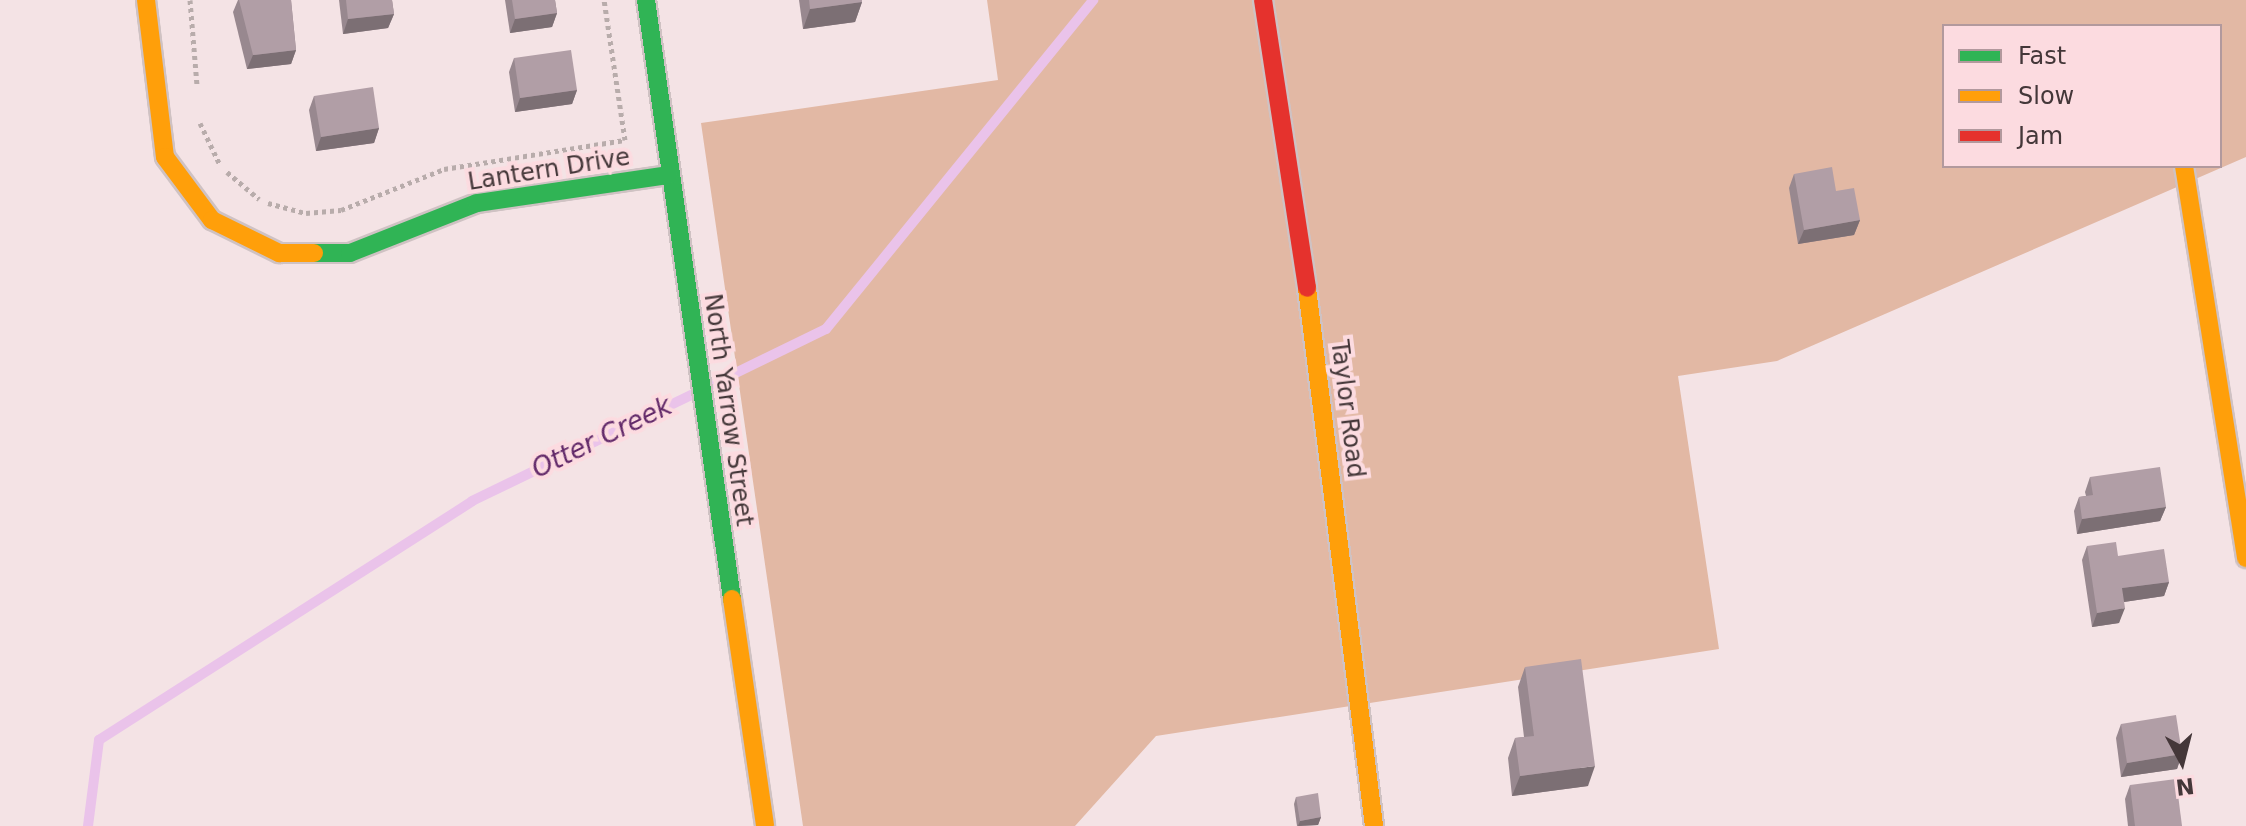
<!DOCTYPE html>
<style>
body{margin:0}
#map{position:relative;width:2246px;height:826px;overflow:hidden;background:#f4e3e5;font-family:"DejaVu Sans",sans-serif}
div>[style]{position:absolute}
[style*='--x']{left:calc(var(--x)*1px);top:calc(var(--y)*1px);width:calc(var(--w)*1px);rotate:calc(var(--a)*1deg)}
.forest>*{inset:0;background:#e2b8a4}
.stream>*{height:10px;margin:-5px;padding:0 5px;transform-origin:5px;border-radius:5px;background:#eac3ea}
.path>*{height:5px;margin-top:-2.5px;transform-origin:0;background:repeating-linear-gradient(90deg,#b8acab 0 4px,transparent 0 8px)}
.roads{filter:drop-shadow(2px 0 #cfc2c3) drop-shadow(-2px 0 #cfc2c3) drop-shadow(0 2px #cfc2c3) drop-shadow(0 -2px #cfc2c3)}
.fast>*{height:18px;margin:-9px;padding:0 9px;transform-origin:9px;border-radius:9px;background:#30b455}
.slow>*{height:18px;margin:-9px;padding:0 9px;transform-origin:9px;border-radius:9px;background:#ff9f0a}
.jam>*{height:18px;margin:-9px;padding:0 9px;transform-origin:9px;border-radius:9px;background:#e5322d}
.wall>*{inset:0;background:#98888f}
.shaded-wall>*{inset:0;background:#7c6f74}
.building>*{inset:0;background:#b19ea6}
span{translate:-50% -50%;white-space:nowrap;text-align:center;line-height:1.15;-webkit-text-stroke:8px #fcdbe0;paint-order:stroke}
.street-label{font-size:24px;color:#443739}
.water-label{font-size:26px;color:#622969;font-style:italic}
.legend{position:absolute;left:1942px;top:24px;width:280px;height:144px;box-sizing:border-box;background:#fcdbe0;border:2px solid #b2999d;margin:0;padding:10px 14px;list-style:none;font-size:24px;color:#443739}
.legend li{display:flex;align-items:center;gap:16px;height:40px}
.legend b{width:40px;border:2px solid #b2999d}
.north{position:absolute;left:2142px;top:722px;width:80px;height:80px;-webkit-text-stroke:6px #fcdbe0;paint-order:stroke;rotate:173deg;font-size:22px;font-weight:700;line-height:32px;text-align:center;color:#443739}
.north::after{content:'';display:block;margin:auto;width:28px;height:36px;background:#443739;clip-path:polygon(50% 0,100% 100%,50% 72%,0 100%)}
</style>
<div id="map">
<div class="forest">
<i style="clip-path:polygon(evenodd,987px 0,2246px 0,2246px 157px,1777px 361px,1678px 376px,1719px 649px,1156px 736px,1075px 826px,803px 826px,701px 123px,998px 80px,987px 0,1944px 26px,2220px 26px,2220px 166px,1944px 166px,1944px 26px)"></i>
</div>
<div class="stream">
<i style="--x:709;--y:386;--w:130;--a:-26"></i>
<i style="--x:826;--y:329;--w:424;--a:-50.9"></i>
<i style="--x:88;--y:826;--w:87;--a:-82.7"></i>
<i style="--x:99;--y:740;--w:443;--a:-32.6"></i>
<i style="--x:472;--y:501;--w:248;--a:-25.8"></i>
</div>
<div class="path">
<i style="--x:190;--y:0;--w:86;--a:85.3"></i>
<i style="--x:200;--y:123;--w:47;--a:64.5"></i>
<i style="--x:227;--y:172;--w:42;--a:40.2"></i>
<i style="--x:268;--y:203;--w:39;--a:15"></i>
<i style="--x:306;--y:213;--w:35;--a:-5"></i>
<i style="--x:341;--y:210;--w:111;--a:-21.7"></i>
<i style="--x:444;--y:169;--w:183;--a:-9.1"></i>
<i style="--x:625;--y:140;--w:142;--a:-98.5"></i>
</div>
<div class="roads">
<div class="fast">
<i style="--x:646;--y:0;--w:605;--a:81.83"></i>
<i style="--x:314;--y:253;--w:36;--a:0"></i>
<i style="--x:350;--y:253;--w:136;--a:-21.5"></i>
<i style="--x:477;--y:203;--w:194;--a:-8.3"></i>
</div>
<div class="slow">
<i style="--x:146;--y:0;--w:158;--a:83.1"></i>
<i style="--x:165;--y:157;--w:79;--a:53.3"></i>
<i style="--x:212;--y:220;--w:75;--a:26.2"></i>
<i style="--x:279;--y:253;--w:35;--a:0"></i>
<i style="--x:2184;--y:166;--w:397;--a:81"></i>
<i style="--x:1307;--y:288;--w:542;--a:82.9"></i>
<i style="--x:732;--y:599;--w:229;--a:81.7"></i>
</div>
<div class="jam">
<i style="--x:1263;--y:0;--w:291;--a:81.3"></i>
</div>
</div>
<div class="wall">
<i style="clip-path:polygon(238px 0,291px 0,296px 50px,291px 64px,247px 69px,233px 12px)"></i>
<i style="clip-path:polygon(339px 0,392px 0,394px 14px,388px 28px,343px 34px)"></i>
<i style="clip-path:polygon(505px 0,555px 0,557px 13px,552px 27px,510px 33px)"></i>
<i style="clip-path:polygon(799px 0,862px 0,862px 2px,855px 22px,803px 29px)"></i>
<i style="clip-path:polygon(514px 58px,577px 90px,572px 104px,515px 112px,509px 72px)"></i>
<i style="clip-path:polygon(314px 96px,379px 128px,374px 143px,316px 151px,309px 110px)"></i>
<i style="clip-path:polygon(1794px 174px,1860px 220px,1854px 235px,1798px 244px,1789px 188px)"></i>
<i style="clip-path:polygon(2090px 477px,2166px 507px,2160px 521px,2077px 534px,2074px 511px,2079px 497px,2086px 496px,2085px 492px)"></i>
<i style="clip-path:polygon(2087px 546px,2118px 556px,2169px 582px,2164px 596px,2124px 602px,2119px 623px,2092px 627px,2082px 560px)"></i>
<i style="clip-path:polygon(1525px 667px,1588px 786px,1512px 796px,1508px 758px,1515px 738px,1524px 737px,1518px 687px)"></i>
<i style="clip-path:polygon(2121px 724px,2182px 754px,2177px 769px,2121px 777px,2116px 738px)"></i>
<i style="clip-path:polygon(2130px 785px,2182px 826px,2128px 826px,2125px 799px)"></i>
<i style="clip-path:polygon(1296px 797px,1321px 817px,1318px 825px,1297px 826px,1294px 804px)"></i>
</div>
<div class="shaded-wall">
<i style="clip-path:polygon(862px 2px,855px 22px,803px 29px,810px 9px)"></i>
<i style="clip-path:polygon(557px 13px,552px 27px,510px 33px,515px 19px)"></i>
<i style="clip-path:polygon(394px 14px,388px 28px,343px 34px,348px 19px)"></i>
<i style="clip-path:polygon(296px 50px,291px 64px,247px 69px,253px 55px)"></i>
<i style="clip-path:polygon(577px 90px,572px 104px,515px 112px,520px 98px)"></i>
<i style="clip-path:polygon(379px 128px,374px 143px,316px 151px,321px 137px)"></i>
<i style="clip-path:polygon(1860px 220px,1854px 235px,1798px 244px,1804px 230px)"></i>
<i style="clip-path:polygon(2166px 507px,2160px 521px,2077px 534px,2082px 519px)"></i>
<i style="clip-path:polygon(2169px 582px,2164px 596px,2117px 603px,2122px 588px)"></i>
<i style="clip-path:polygon(2125px 608px,2119px 623px,2092px 627px,2097px 613px)"></i>
<i style="clip-path:polygon(2182px 754px,2177px 769px,2121px 777px,2127px 763px)"></i>
<i style="clip-path:polygon(1595px 766px,1588px 786px,1512px 796px,1520px 776px)"></i>
<i style="clip-path:polygon(1321px 817px,1318px 825px,1298px 826px,1300px 821px)"></i>
</div>
<div class="building">
<i style="clip-path:polygon(239px 0,291px 0,296px 50px,253px 55px)"></i>
<i style="clip-path:polygon(346px 0,392px 0,394px 14px,348px 19px)"></i>
<i style="clip-path:polygon(512px 0,555px 0,557px 13px,515px 19px)"></i>
<i style="clip-path:polygon(809px 0,862px 0,862px 2px,810px 9px)"></i>
<i style="clip-path:polygon(571px 50px,577px 90px,520px 98px,514px 58px)"></i>
<i style="clip-path:polygon(373px 87px,379px 128px,321px 137px,314px 96px)"></i>
<i style="clip-path:polygon(1832px 167px,1836px 191px,1854px 188px,1860px 220px,1804px 230px,1794px 174px)"></i>
<i style="clip-path:polygon(2160px 467px,2166px 507px,2082px 519px,2079px 497px,2093px 495px,2090px 477px)"></i>
<i style="clip-path:polygon(2116px 542px,2118px 556px,2164px 549px,2169px 582px,2122px 588px,2125px 608px,2097px 613px,2087px 546px)"></i>
<i style="clip-path:polygon(1581px 659px,1595px 766px,1520px 776px,1515px 738px,1534px 736px,1525px 667px)"></i>
<i style="clip-path:polygon(2176px 715px,2182px 754px,2127px 763px,2121px 724px)"></i>
<i style="clip-path:polygon(2176px 779px,2182px 826px,2135px 826px,2130px 785px)"></i>
<i style="clip-path:polygon(1318px 793px,1321px 817px,1300px 821px,1296px 797px)"></i>
</div>
<div class="street-label">
<span style="left:549px;top:170px;rotate:-9deg">Lantern Drive</span>
<span style="left:1347px;top:409px;rotate:83deg">Taylor Road</span>
<span style="left:728px;top:410px;rotate:82deg">North Yarrow Street</span>
</div>
<div class="water-label">
<span style="left:602px;top:438px;rotate:-26deg">Otter Creek</span>
</div>
<ul class="legend">
<li><b style="height:10px;background:#30b455"></b>Fast</li>
<li><b style="height:10px;background:#ff9f0a"></b>Slow</li>
<li><b style="height:10px;background:#e5322d"></b>Jam</li>
</ul>
<div class="north">N</div>
</div>
